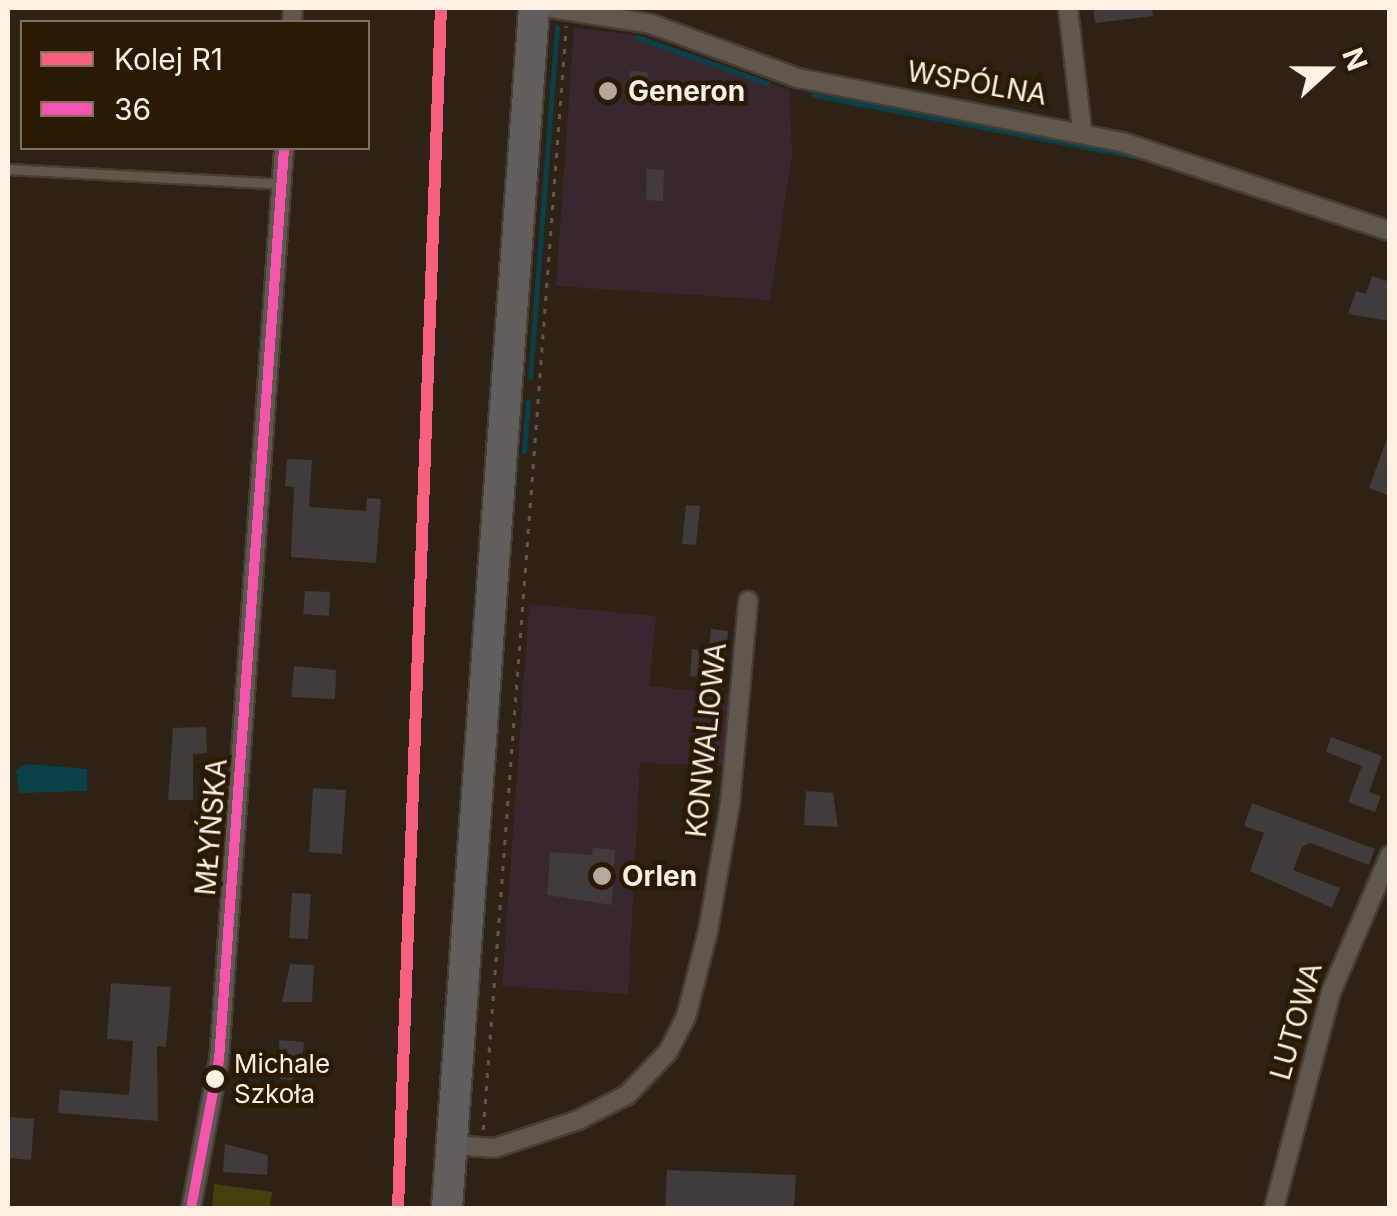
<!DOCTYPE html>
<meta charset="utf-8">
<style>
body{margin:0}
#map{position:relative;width:1397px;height:1216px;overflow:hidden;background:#2c2216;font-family:Inter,sans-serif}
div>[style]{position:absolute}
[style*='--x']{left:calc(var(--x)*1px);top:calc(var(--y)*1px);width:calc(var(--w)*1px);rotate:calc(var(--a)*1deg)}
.commercial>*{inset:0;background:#372830}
.green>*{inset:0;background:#42410e}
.water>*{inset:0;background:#0a4149}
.stream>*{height:5px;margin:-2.5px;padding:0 2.5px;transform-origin:2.5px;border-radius:2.5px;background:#0a4149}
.building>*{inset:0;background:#423b3b}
.path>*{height:2.5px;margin-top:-1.25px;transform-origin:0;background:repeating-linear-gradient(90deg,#605850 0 5px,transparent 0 13px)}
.roads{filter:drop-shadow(2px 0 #463d35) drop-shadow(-2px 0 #463d35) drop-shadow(0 2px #463d35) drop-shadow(0 -2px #463d35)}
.lane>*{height:9px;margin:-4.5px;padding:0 4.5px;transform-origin:4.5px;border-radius:4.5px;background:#5f584f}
.street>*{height:18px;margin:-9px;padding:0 9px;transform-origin:9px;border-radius:9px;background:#5f584f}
.primary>*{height:30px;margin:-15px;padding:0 15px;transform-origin:15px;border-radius:15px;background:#615e5d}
.bus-1>*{height:10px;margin:-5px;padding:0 5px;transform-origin:5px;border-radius:5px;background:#f653ac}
.rail-1>*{height:12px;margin:-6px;padding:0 6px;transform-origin:6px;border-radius:6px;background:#f8607d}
.dots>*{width:28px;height:28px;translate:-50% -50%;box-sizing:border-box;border:5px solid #2b1a03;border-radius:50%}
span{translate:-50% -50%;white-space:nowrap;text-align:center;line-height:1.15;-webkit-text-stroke:9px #2b1a03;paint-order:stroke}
.bus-label{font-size:26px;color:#fcf0e2}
.left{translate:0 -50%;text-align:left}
.street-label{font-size:28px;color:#fcf0e2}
.poi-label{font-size:28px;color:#fcf0e2;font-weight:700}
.frame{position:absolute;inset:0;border:10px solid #fcf0e2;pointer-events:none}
.legend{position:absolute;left:20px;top:20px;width:350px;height:130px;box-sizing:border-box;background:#2b1a03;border:2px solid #7f705c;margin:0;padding:12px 18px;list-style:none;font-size:30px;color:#fcf0e2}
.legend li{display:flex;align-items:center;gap:20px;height:50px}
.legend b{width:50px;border:2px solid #7f705c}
.north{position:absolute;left:1277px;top:20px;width:100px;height:100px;-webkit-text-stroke:8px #2b1a03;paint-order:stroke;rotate:69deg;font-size:28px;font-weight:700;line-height:40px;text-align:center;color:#fcf0e2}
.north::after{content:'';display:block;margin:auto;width:35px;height:45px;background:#fcf0e2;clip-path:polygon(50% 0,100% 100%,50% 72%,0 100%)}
</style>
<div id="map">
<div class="commercial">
<i style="clip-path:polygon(574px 28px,630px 34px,789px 90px,792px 154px,770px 300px,556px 286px)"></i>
<i style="clip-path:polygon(529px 604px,656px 616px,649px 686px,732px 695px,723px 766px,640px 763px,628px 994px,502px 986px)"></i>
</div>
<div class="green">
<i style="clip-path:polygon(214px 1184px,272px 1192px,270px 1208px,212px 1208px)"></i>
</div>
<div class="water">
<i style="clip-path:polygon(27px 764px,87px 769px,87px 791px,19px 793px,16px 770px)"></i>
</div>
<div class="stream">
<i style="--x:637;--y:37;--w:138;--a:19.5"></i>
<i style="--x:814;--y:95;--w:340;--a:10.8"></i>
<i style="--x:530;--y:377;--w:351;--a:-85.6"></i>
<i style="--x:524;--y:451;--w:50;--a:-85.4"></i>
</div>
<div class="building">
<i style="clip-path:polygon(1093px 8px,1152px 8px,1153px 16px,1095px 23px)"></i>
<i style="clip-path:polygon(630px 71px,648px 72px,646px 102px,628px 101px)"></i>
<i style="clip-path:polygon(647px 169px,664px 170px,663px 201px,646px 200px)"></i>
<i style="clip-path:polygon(1372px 276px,1390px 282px,1390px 321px,1348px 314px,1356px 291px,1366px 294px)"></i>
<i style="clip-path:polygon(1388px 436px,1390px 436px,1390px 496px,1369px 488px)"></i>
<i style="clip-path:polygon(287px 459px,312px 460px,309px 507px,366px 511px,367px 498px,381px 499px,376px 563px,291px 557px,294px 487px,285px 486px)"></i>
<i style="clip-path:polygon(686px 505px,700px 506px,696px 545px,682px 544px)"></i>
<i style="clip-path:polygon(305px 591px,330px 592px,329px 616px,303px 614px)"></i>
<i style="clip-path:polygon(711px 629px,728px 631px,726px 652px,712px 651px,709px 678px,690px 676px,692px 649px,709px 651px)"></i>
<i style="clip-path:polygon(294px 666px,336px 670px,335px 699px,291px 697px)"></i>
<i style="clip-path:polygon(206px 727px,207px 753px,193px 754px,193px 800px,168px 800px,173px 728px)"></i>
<i style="clip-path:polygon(1331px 737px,1382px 756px,1369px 792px,1381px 796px,1375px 812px,1348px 802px,1362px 766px,1326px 752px)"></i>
<i style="clip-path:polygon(313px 788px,346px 790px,342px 854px,309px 852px)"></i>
<i style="clip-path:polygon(806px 791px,833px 793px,838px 827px,804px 825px)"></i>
<i style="clip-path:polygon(1252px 803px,1375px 849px,1369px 865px,1310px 843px,1302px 847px,1293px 870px,1340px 888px,1332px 908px,1250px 871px,1264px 833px,1244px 826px)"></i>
<i style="clip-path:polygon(593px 848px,615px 850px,612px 905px,547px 895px,550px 852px,592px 855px)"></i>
<i style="clip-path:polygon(292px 893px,311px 894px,308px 939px,289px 938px)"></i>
<i style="clip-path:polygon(290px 964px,314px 965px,312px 1002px,282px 1002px)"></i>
<i style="clip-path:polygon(111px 983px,171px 987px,166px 1047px,157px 1046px,158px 1121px,58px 1113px,60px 1090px,129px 1095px,133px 1041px,107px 1039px)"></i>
<i style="clip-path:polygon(279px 1040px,304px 1042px,301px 1072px,293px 1071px,293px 1080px,280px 1079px)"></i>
<i style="clip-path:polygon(8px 1117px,34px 1119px,31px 1160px,8px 1158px)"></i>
<i style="clip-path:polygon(225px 1144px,268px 1155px,267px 1175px,223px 1172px)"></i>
<i style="clip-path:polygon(667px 1170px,796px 1175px,794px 1208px,665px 1208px)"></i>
</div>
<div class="path">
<i style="--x:483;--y:1130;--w:1107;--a:-85.7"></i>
</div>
<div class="roads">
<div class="lane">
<i style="--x:8;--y:169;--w:273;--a:3.1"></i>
</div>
<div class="street">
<i style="--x:550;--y:8;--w:102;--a:9"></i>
<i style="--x:651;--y:24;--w:157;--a:20.2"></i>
<i style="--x:798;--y:78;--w:330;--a:11.2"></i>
<i style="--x:1122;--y:142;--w:282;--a:18.4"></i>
<i style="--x:1068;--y:8;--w:124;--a:83.5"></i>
<i style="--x:292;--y:22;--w:14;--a:-86"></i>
<i style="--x:452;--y:1145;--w:43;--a:4"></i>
<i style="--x:495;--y:1148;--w:88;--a:-18.6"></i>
<i style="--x:578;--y:1120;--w:55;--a:-27"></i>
<i style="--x:627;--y:1095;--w:59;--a:-46.4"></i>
<i style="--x:668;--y:1052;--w:39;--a:-63"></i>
<i style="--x:686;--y:1017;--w:89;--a:-75.7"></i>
<i style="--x:708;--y:931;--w:129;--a:-80.2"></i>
<i style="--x:730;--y:804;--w:204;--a:-84.9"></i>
<i style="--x:191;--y:1208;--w:151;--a:-79.3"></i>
<i style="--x:219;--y:1060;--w:914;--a:-85.92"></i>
<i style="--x:1274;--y:1208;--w:223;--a:-75.2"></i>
<i style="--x:1331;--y:992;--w:149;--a:-66.7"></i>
</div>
<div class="primary">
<i style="--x:447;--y:1208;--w:1203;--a:-85.85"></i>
</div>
</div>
<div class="bus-1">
<i style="--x:191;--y:1208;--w:151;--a:-79.3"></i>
<i style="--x:219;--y:1060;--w:914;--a:-85.92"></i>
</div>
<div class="rail-1">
<i style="--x:398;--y:1208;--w:1201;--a:-87.95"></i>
</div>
<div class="dots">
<i style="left:608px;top:91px;background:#b3a89b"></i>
<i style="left:602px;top:876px;background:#b3a89b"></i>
<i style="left:215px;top:1079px;background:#fcf0e2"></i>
</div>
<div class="bus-label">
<span class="left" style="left:234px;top:1079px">Michale<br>Szkoła</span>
</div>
<div class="street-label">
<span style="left:977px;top:83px;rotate:10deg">WSPÓLNA</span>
<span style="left:706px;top:740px;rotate:-84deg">KONWALIOWA</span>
<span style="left:211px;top:827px;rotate:-85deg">MŁYŃSKA</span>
<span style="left:1296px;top:1021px;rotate:-74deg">LUTOWA</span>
</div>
<div class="poi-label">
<span class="left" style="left:628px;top:91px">Generon</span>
<span class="left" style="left:622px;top:876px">Orlen</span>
</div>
<div class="frame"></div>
<ul class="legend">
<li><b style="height:12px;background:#f8607d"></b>Kolej R1</li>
<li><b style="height:12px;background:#f653ac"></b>36</li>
</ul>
<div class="north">N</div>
</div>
